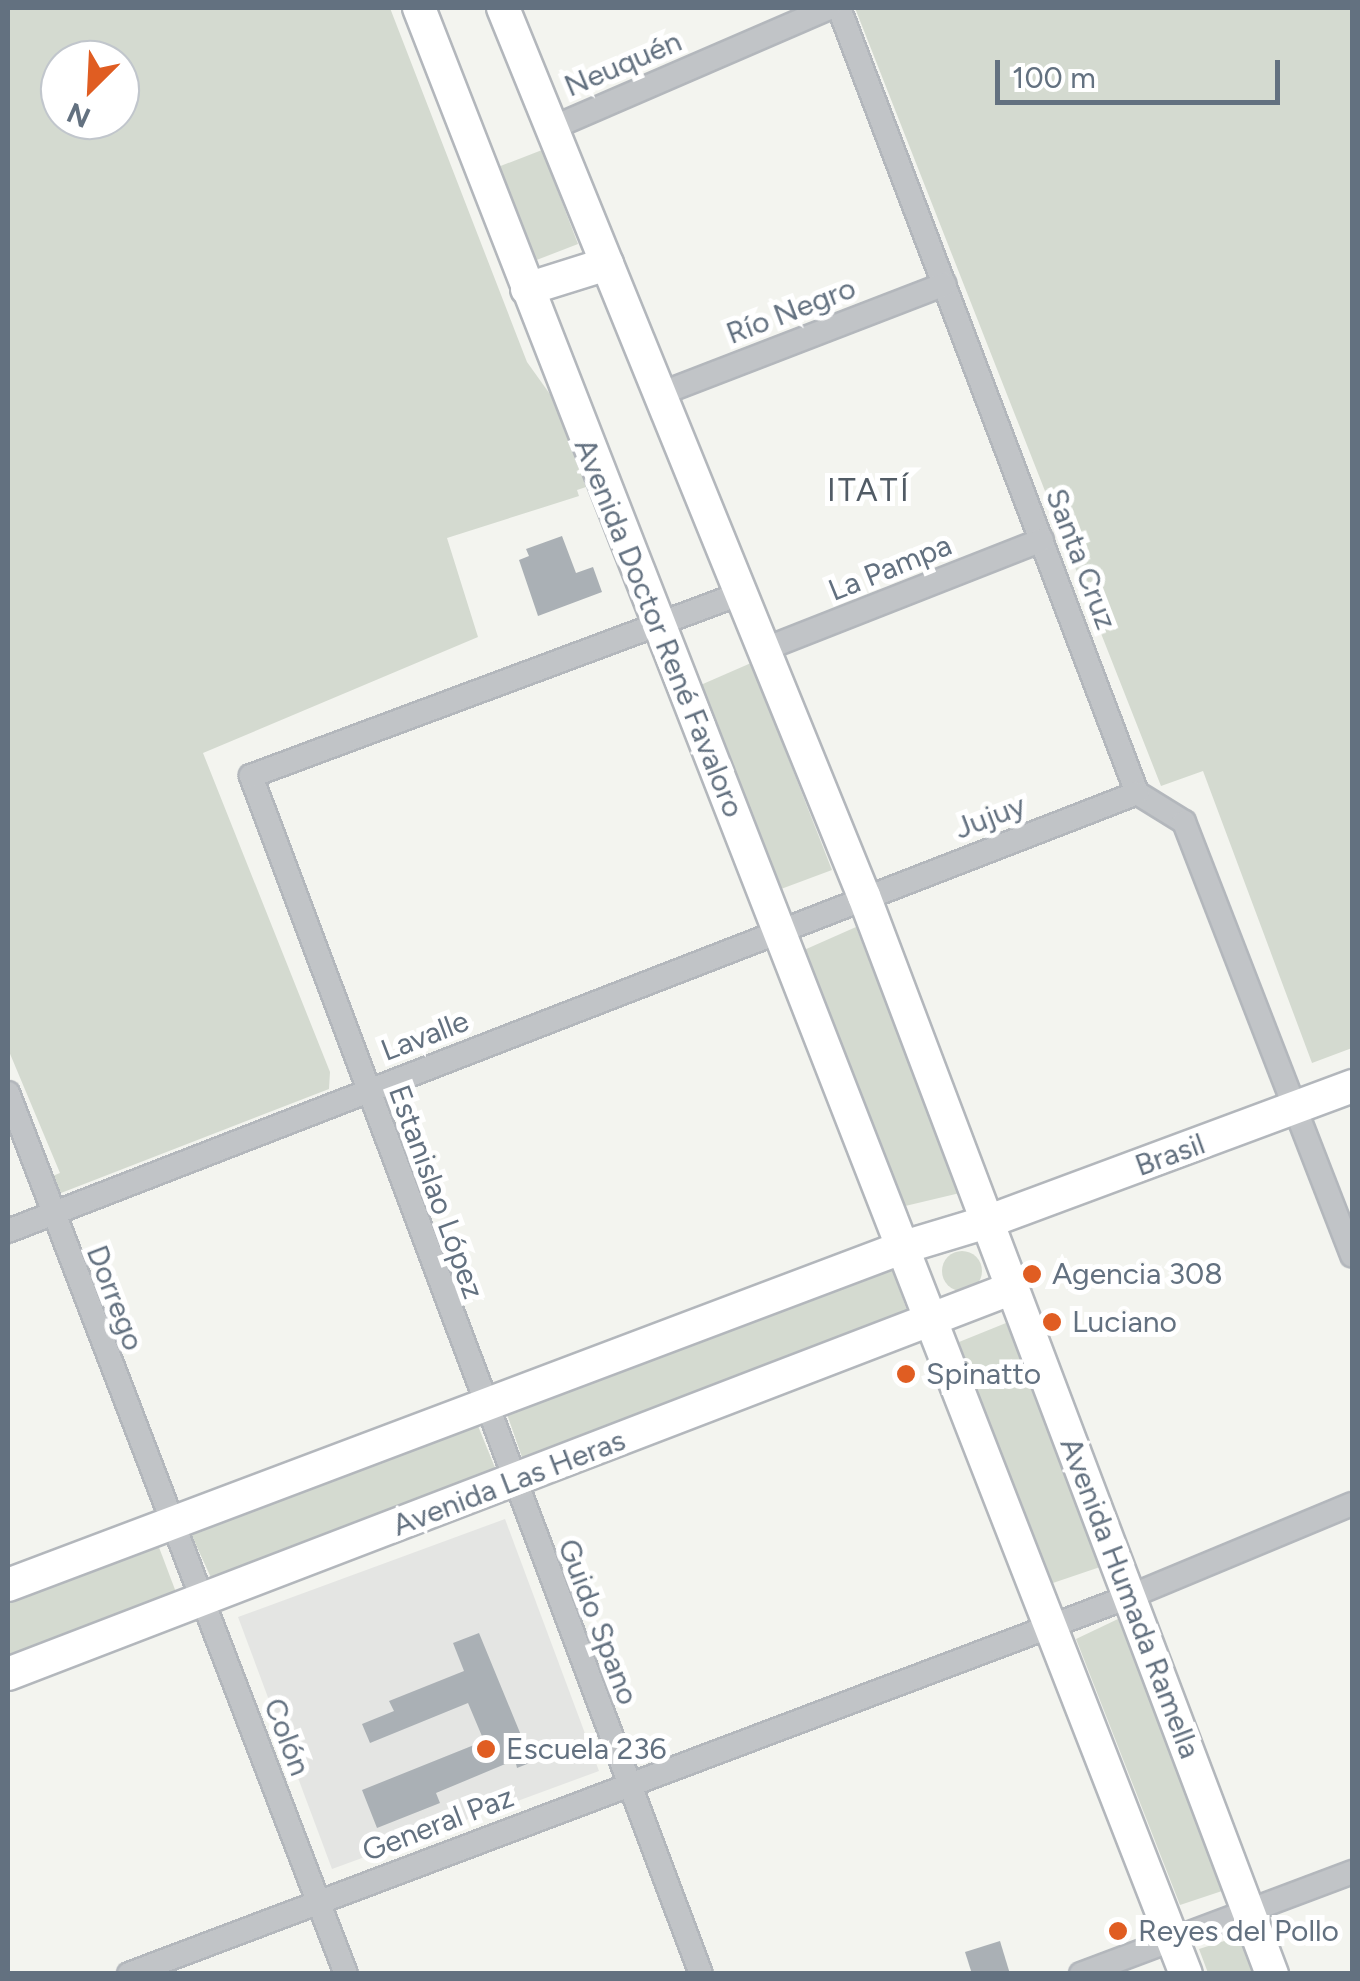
<!DOCTYPE html>
<meta charset="utf-8">
<style>
body{margin:0}
#map{position:relative;width:1360px;height:1981px;overflow:hidden;background:#f3f4ef;font-family:Figtree,sans-serif}
div>[style]{position:absolute}
[style*='--x']{left:calc(var(--x)*1px);top:calc(var(--y)*1px);width:calc(var(--w)*1px);rotate:calc(var(--a)*1deg)}
.built>*{inset:0;background:#e4e5e3}
.green>*{inset:0;background:#d4dad0}
.round{border-radius:50%}
.building>*{inset:0;background:#aab0b5}
.roads{filter:drop-shadow(2px 0 #b3b7bc) drop-shadow(-2px 0 #b3b7bc) drop-shadow(0 2px #b3b7bc) drop-shadow(0 -2px #b3b7bc)}
.street>*{height:22px;margin:-11px;padding:0 11px;transform-origin:11px;border-radius:11px;background:#c1c4c7}
.secondary>*{height:32px;margin:-16px;padding:0 16px;transform-origin:16px;border-radius:16px;background:#fff}
.dots>*{width:28px;height:28px;translate:-50% -50%;box-sizing:border-box;border:5px solid #fff;border-radius:50%}
span{translate:-50% -50%;white-space:nowrap;text-align:center;line-height:1.15;-webkit-text-stroke:10px #fff;paint-order:stroke}
.street-label{font-size:30px;color:#637180}
.poi-label{font-size:30px;color:#637180}
.left{translate:0 -50%;text-align:left}
.neighbourhood-label{font-size:32px;color:#515b65;letter-spacing:2.5px}
.frame{position:absolute;inset:0;border:10px solid #637180;pointer-events:none}
.north{position:absolute;left:40px;top:40px;width:100px;height:100px;box-sizing:border-box;background:#fff;border:2px solid #c1c6cc;border-radius:50%;rotate:204deg;font-size:28px;font-weight:700;line-height:40px;text-align:center;color:#637180}
.north::after{content:'';display:block;margin:auto;width:35px;height:45px;background:#e05d22;clip-path:polygon(50% 0,100% 100%,50% 72%,0 100%)}
.scale{position:absolute;left:995px;top:60px;width:285px;height:45px;box-sizing:border-box;border:5px solid #637180;border-top:0;padding-left:12px;font-size:30px;line-height:35px;white-space:nowrap;color:#637180;-webkit-text-stroke:8px #fff;paint-order:stroke}
</style>
<div id="map">
<div class="built">
<i style="clip-path:polygon(505px 1519px,599px 1771px,332px 1869px,238px 1617px)"></i>
</div>
<div class="green">
<i style="clip-path:polygon(evenodd,8px 8px,390px 8px,527px 362px,562px 411px,589px 486px,577px 490px,579px 496px,447px 538px,478px 637px,203px 753px,330px 1072px,329px 1089px,61px 1193px,45px 1179px,60px 1173px,8px 1049px,8px 8px,60px 60px,120px 60px,120px 120px,60px 120px,60px 60px)"></i>
<i style="clip-path:polygon(855px 8px,1352px 8px,1352px 1048px,1312px 1063px,1203px 771px,1161px 786px)"></i>
<i style="clip-path:polygon(542px 150px,578px 244px,534px 261px,498px 167px)"></i>
<i style="clip-path:polygon(751px 663px,832px 870px,781px 889px,696px 687px)"></i>
<i style="clip-path:polygon(856px 927px,960px 1193px,901px 1207px,804px 950px)"></i>
<i class="round" style="left:942px;top:1251px;width:40px;height:40px"></i>
<i style="clip-path:polygon(892px 1269px,909px 1316px,524px 1463px,507px 1414px)"></i>
<i style="clip-path:polygon(1006px 1323px,1103px 1566px,1050px 1584px,959px 1342px)"></i>
<i style="clip-path:polygon(476px 1421px,498px 1475px,213px 1582px,191px 1534px)"></i>
<i style="clip-path:polygon(157px 1542px,177px 1595px,8px 1664px,8px 1602px)"></i>
<i style="clip-path:polygon(1118px 1619px,1225px 1890px,1180px 1905px,1076px 1639px)"></i>
<i style="clip-path:polygon(1243px 1935px,1256px 1973px,1208px 1973px,1199px 1949px)"></i>
</div>
<div class="building">
<i style="clip-path:polygon(562px 536px,576px 573px,593px 567px,602px 592px,538px 616px,519px 560px,529px 556px,526px 549px)"></i>
<i style="clip-path:polygon(479px 1633px,532px 1762px,517px 1768px,515px 1760px,436px 1793px,440px 1803px,377px 1828px,362px 1790px,484px 1741px,468px 1703px,370px 1743px,362px 1724px,394px 1711px,389px 1701px,464px 1671px,453px 1643px)"></i>
<i style="clip-path:polygon(1000px 1941px,1010px 1974px,972px 1974px,965px 1952px)"></i>
</div>
<div class="roads">
<div class="street">
<i style="--x:839;--y:8;--w:840;--a:69.21"></i>
<i style="--x:1137;--y:793;--w:55;--a:31.7"></i>
<i style="--x:1184;--y:822;--w:465;--a:68.8"></i>
<i style="--x:552;--y:128;--w:302;--a:-23.4"></i>
<i style="--x:660;--y:394;--w:305;--a:-21.1"></i>
<i style="--x:760;--y:651;--w:303;--a:-21.5"></i>
<i style="--x:8;--y:1093;--w:944;--a:69.01"></i>
<i style="--x:8;--y:1231;--w:1211;--a:-21.2"></i>
<i style="--x:129;--y:1974;--w:1071;--a:-20.67"></i>
<i style="--x:1131;--y:1596;--w:239;--a:-22.6"></i>
<i style="--x:701;--y:1974;--w:1280;--a:-110.59"></i>
<i style="--x:251;--y:776;--w:519;--a:-20.43"></i>
<i style="--x:1081;--y:1974;--w:290;--a:-20.6"></i>
</div>
<div class="secondary">
<i style="--x:419;--y:8;--w:2110;--a:68.69"></i>
<i style="--x:503;--y:8;--w:959;--a:67.88"></i>
<i style="--x:864;--y:896;--w:1153;--a:69.27"></i>
<i style="--x:527;--y:289;--w:84;--a:-17.4"></i>
<i style="--x:8;--y:1585;--w:958;--a:-20.67"></i>
<i style="--x:904;--y:1247;--w:87;--a:-16.8"></i>
<i style="--x:987;--y:1222;--w:390;--a:-20.4"></i>
<i style="--x:8;--y:1674;--w:1073;--a:-21.02"></i>
</div>
</div>
<div class="dots">
<i style="left:1032px;top:1274px;background:#e05d22"></i>
<i style="left:1052px;top:1322px;background:#e05d22"></i>
<i style="left:906px;top:1374px;background:#e05d22"></i>
<i style="left:486px;top:1749px;background:#e05d22"></i>
<i style="left:1118px;top:1931px;background:#e05d22"></i>
</div>
<div class="street-label">
<span style="left:623px;top:64px;rotate:-23deg">Neuquén</span>
<span style="left:791px;top:311px;rotate:-21deg">Río Negro</span>
<span style="left:1081px;top:559px;rotate:69deg">Santa Cruz</span>
<span style="left:890px;top:568px;rotate:-22deg">La Pampa</span>
<span style="left:659px;top:628px;rotate:68deg">Avenida Doctor René Favaloro</span>
<span style="left:990px;top:817px;rotate:-21deg">Jujuy</span>
<span style="left:425px;top:1036px;rotate:-21deg">Lavalle</span>
<span style="left:1170px;top:1155px;rotate:-20deg">Brasil</span>
<span style="left:436px;top:1192px;rotate:70deg">Estanislao López</span>
<span style="left:115px;top:1298px;rotate:69deg">Dorrego</span>
<span style="left:509px;top:1483px;rotate:-21deg">Avenida Las Heras</span>
<span style="left:1130px;top:1598px;rotate:69deg">Avenida Humada Ramella</span>
<span style="left:598px;top:1622px;rotate:69deg">Guido Spano</span>
<span style="left:287px;top:1737px;rotate:69deg">Colón</span>
<span style="left:438px;top:1824px;rotate:-21deg">General Paz</span>
</div>
<div class="poi-label">
<span class="left" style="left:1052px;top:1274px">Agencia 308</span>
<span class="left" style="left:1072px;top:1322px">Luciano</span>
<span class="left" style="left:926px;top:1374px">Spinatto</span>
<span class="left" style="left:506px;top:1749px">Escuela 236</span>
<span class="left" style="left:1138px;top:1931px">Reyes del Pollo</span>
</div>
<div class="neighbourhood-label">
<span style="left:869px;top:490px">ITATÍ</span>
</div>
<div class="frame"></div>
<div class="north">N</div>
<div class="scale">100 m</div>
</div>
